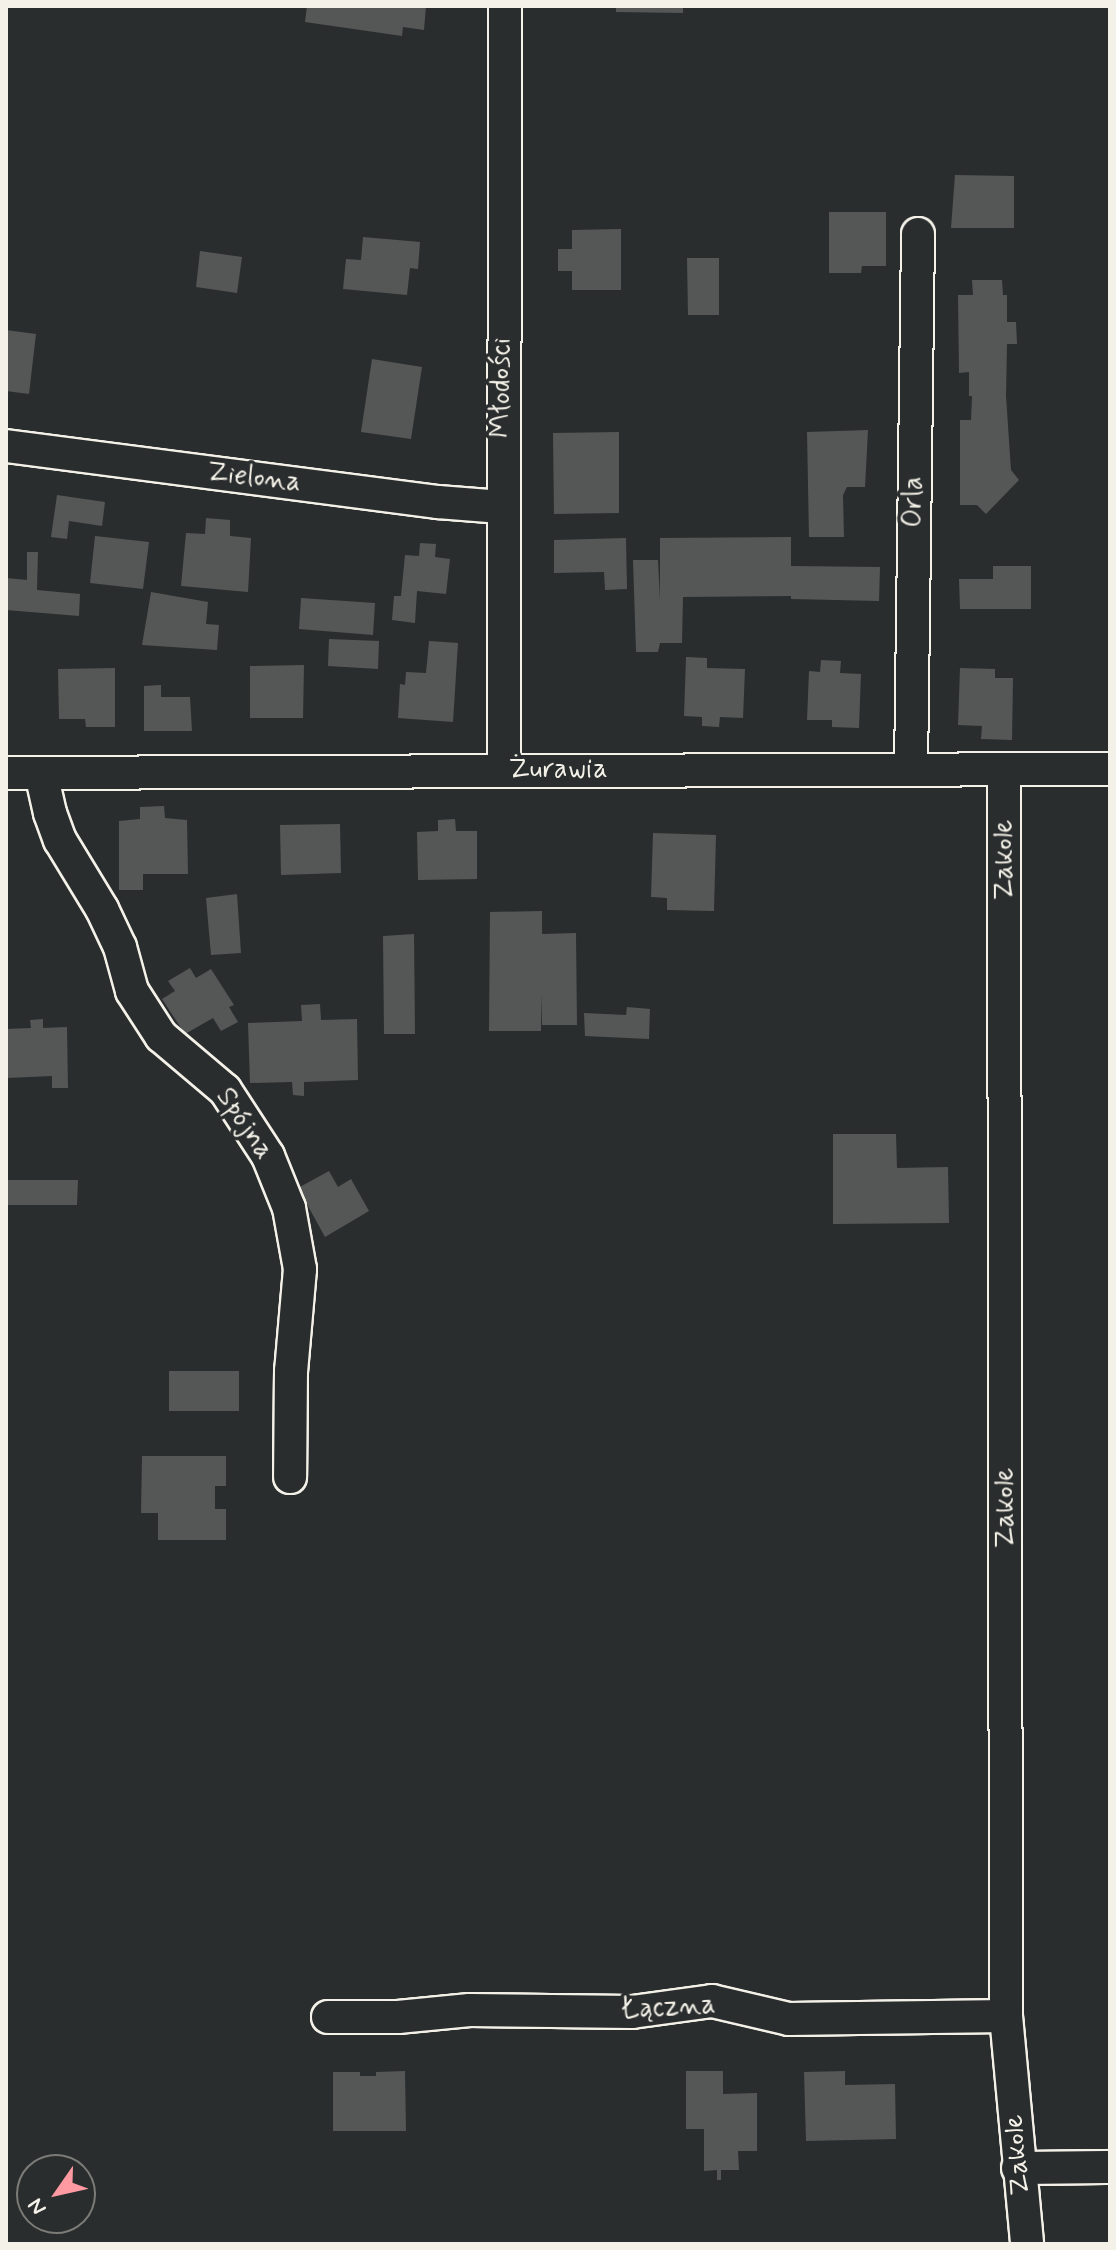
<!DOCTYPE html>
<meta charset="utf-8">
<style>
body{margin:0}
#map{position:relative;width:1116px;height:2250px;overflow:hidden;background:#2a2d2e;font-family:Mynerve,sans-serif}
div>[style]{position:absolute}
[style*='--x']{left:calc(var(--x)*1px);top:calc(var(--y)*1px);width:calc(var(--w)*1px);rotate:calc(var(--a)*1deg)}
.building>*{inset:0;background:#555756}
.roads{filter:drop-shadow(2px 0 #f4f1e8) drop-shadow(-2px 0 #f4f1e8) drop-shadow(0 2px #f4f1e8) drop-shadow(0 -2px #f4f1e8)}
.street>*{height:32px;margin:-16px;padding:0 16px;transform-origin:16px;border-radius:16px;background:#2a2d2e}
span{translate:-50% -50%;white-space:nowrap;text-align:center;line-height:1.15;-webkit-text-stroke:7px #2a2d2e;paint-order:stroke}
.street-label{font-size:28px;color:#f4f1e8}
.frame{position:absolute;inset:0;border:8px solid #f4f1e8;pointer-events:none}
.north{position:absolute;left:16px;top:2154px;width:80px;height:80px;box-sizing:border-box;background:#2a2d2e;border:2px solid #7b7b78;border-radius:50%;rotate:236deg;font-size:22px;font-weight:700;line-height:32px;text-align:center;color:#f4f1e8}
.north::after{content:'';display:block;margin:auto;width:28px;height:36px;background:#ff9aa2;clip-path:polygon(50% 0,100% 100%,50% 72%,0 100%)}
</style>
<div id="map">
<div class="building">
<i style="clip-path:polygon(307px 6px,426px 6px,424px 30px,403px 27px,402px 36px,305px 22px)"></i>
<i style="clip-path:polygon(616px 6px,683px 6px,683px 13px,616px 12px)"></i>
<i style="clip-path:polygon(955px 175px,1014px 176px,1014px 228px,951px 228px)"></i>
<i style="clip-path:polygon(829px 212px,886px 212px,886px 266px,862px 266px,861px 273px,829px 273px)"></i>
<i style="clip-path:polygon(621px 229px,621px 290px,572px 290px,572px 271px,558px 271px,558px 249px,572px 249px,572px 230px)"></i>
<i style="clip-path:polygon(363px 237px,420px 242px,418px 269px,410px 268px,407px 295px,343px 289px,346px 259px,361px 260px)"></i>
<i style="clip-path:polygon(200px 251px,242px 257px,237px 293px,196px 287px)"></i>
<i style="clip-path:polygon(687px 258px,719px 258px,719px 315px,688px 315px)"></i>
<i style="clip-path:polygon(972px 280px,1002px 280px,1003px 295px,1007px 295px,1007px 322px,1016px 322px,1017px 344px,1007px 344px,1006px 396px,1011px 470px,1019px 480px,986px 514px,977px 505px,960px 505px,960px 420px,971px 420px,972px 396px,969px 396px,969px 372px,959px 373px,958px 295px,973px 295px)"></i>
<i style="clip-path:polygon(6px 330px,36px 334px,29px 394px,6px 391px)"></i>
<i style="clip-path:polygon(372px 359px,422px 367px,411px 439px,361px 432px)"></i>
<i style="clip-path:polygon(868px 430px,865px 487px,847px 487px,843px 495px,844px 537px,809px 537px,807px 432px)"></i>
<i style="clip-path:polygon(619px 432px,619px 513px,554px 514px,553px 433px)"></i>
<i style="clip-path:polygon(57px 495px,105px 502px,102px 526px,69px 521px,67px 539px,51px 537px)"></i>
<i style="clip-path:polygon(206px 518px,230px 520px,230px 536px,251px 538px,248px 592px,181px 586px,186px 533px,205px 534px)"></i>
<i style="clip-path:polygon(95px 536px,149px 542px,143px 589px,90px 583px)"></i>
<i style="clip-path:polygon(791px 537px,791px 566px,880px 567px,879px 601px,791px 599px,791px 596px,683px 597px,682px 643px,660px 643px,658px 652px,636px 652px,633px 560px,658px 560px,660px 600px,660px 538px)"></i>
<i style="clip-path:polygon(626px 538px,627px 589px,605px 590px,604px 572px,554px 573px,554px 540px)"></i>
<i style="clip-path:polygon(420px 543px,436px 544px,435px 557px,450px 559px,446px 594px,417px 591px,415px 623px,392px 620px,394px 596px,401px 596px,405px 555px,419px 556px)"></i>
<i style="clip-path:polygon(27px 552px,38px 552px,37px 590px,80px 594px,79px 616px,6px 610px,6px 578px,27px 580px)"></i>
<i style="clip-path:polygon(993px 566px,1031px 566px,1031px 609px,960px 609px,959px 579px,993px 579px)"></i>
<i style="clip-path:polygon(151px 592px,208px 602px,206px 624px,219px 625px,217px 650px,142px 645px)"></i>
<i style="clip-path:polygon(301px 598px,375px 603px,373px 635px,299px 629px)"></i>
<i style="clip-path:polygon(329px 639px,379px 641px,378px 669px,328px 666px)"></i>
<i style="clip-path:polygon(429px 641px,458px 643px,453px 722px,398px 718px,400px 684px,405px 685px,406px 672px,426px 673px)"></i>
<i style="clip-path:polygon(686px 657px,707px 658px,707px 668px,745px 669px,743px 718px,720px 717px,719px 727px,702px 726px,702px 717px,684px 716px)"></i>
<i style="clip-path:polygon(821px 660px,841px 661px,840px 673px,861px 674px,859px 728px,832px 727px,832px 720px,807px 720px,809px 671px,820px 672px)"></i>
<i style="clip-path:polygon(304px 665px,303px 718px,250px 718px,250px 666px)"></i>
<i style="clip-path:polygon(115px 668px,115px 727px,86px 727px,85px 719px,59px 719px,58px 669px)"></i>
<i style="clip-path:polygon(960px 668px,995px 669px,995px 678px,1013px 678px,1012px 740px,981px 739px,982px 726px,958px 725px)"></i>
<i style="clip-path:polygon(161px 685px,161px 697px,190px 697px,192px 731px,144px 731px,144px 686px)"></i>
<i style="clip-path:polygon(164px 806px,165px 818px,187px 820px,188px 874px,143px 874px,143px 890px,119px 890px,119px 821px,140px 819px,140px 807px)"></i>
<i style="clip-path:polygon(455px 819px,456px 831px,477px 831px,477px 879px,418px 880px,417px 832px,438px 831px,438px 820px)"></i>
<i style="clip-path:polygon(340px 824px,341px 873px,281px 875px,280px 825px)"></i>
<i style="clip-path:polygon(653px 833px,716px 835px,714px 911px,667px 910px,667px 898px,651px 897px)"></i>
<i style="clip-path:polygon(237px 894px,241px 953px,211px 955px,206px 898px)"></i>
<i style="clip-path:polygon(542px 911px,542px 934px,576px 933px,577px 1025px,542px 1025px,541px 994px,541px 1031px,489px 1031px,490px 912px)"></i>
<i style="clip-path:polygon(414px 934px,415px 1034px,384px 1034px,383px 936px)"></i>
<i style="clip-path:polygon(190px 968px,196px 978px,211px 969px,234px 1005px,229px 1007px,238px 1022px,221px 1031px,213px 1018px,185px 1034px,162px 999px,175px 991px,168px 981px)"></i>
<i style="clip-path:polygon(320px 1004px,321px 1020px,357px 1019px,358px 1080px,304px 1082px,304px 1096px,293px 1095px,292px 1082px,250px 1083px,248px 1023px,302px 1021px,301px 1005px)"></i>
<i style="clip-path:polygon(627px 1007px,650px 1009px,649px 1039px,585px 1036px,584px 1013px,626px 1015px)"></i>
<i style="clip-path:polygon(43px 1019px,43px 1028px,67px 1027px,68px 1088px,52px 1088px,52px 1076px,7px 1078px,6px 1029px,31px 1028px,30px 1020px)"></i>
<i style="clip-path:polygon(833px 1134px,896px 1134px,897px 1168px,948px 1167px,949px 1223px,833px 1224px)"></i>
<i style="clip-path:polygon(329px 1171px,338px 1187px,351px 1179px,369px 1211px,325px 1237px,298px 1188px)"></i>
<i style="clip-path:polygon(6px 1180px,78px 1180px,77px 1205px,6px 1205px)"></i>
<i style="clip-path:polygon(169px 1371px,239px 1371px,239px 1411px,169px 1411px)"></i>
<i style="clip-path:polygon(142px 1456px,226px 1456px,226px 1486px,215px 1486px,215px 1509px,226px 1509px,226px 1540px,158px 1540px,158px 1513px,141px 1513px)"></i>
<i style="clip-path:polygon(405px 2071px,406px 2131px,333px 2131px,333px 2072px,360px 2072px,360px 2076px,376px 2076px,376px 2072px)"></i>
<i style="clip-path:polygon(686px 2071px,723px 2071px,723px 2094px,757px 2093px,757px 2151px,738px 2151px,739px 2170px,721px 2170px,721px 2180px,717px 2180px,717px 2170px,704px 2171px,704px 2129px,686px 2129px)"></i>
<i style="clip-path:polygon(845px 2071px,845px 2085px,895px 2084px,896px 2139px,806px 2141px,804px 2072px)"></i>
</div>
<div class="roads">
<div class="street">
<i style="--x:6;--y:446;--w:436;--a:7.4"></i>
<i style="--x:438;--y:502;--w:64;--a:4.5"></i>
<i style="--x:911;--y:770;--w:536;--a:-89.25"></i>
<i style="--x:504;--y:771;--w:765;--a:-89.93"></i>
<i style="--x:1004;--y:771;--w:1245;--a:89.91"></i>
<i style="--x:1006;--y:2016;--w:229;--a:84.7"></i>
<i style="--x:6;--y:773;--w:1104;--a:-0.21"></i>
<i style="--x:41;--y:773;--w:41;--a:77.3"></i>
<i style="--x:50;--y:813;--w:29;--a:70"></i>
<i style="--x:60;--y:840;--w:81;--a:58.7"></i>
<i style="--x:102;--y:909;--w:42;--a:64.7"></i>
<i style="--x:120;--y:947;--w:46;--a:74.7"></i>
<i style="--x:132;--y:991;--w:54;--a:57.2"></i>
<i style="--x:161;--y:1036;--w:84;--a:40.2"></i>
<i style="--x:225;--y:1090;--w:79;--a:56.9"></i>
<i style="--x:268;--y:1156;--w:56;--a:68"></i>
<i style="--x:289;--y:1208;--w:62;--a:79.8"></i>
<i style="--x:300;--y:1269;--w:102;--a:95"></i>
<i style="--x:291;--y:1371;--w:106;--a:90.5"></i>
<i style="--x:328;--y:2017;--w:70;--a:0"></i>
<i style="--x:398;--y:2017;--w:72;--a:-5.6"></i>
<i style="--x:470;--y:2010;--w:162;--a:0.7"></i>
<i style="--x:632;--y:2012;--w:81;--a:-7.8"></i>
<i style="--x:712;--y:2001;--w:79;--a:13.2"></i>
<i style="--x:789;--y:2019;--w:217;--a:-0.8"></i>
<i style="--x:1018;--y:2168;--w:92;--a:-0.6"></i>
</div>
</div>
<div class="street-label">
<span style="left:502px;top:388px;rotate:-90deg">Młodości</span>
<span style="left:254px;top:478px;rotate:7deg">Zielona</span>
<span style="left:914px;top:502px;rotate:-89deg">Orla</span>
<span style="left:558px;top:770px">Żurawia</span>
<span style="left:1005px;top:860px;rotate:-90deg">Zakole</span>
<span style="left:244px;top:1124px;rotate:56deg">Spójna</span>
<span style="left:1006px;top:1508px;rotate:-90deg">Zakole</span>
<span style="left:668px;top:2008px;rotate:-3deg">Łączna</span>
<span style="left:1018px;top:2155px;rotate:-95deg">Zakole</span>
</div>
<div class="frame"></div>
<div class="north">N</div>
</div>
